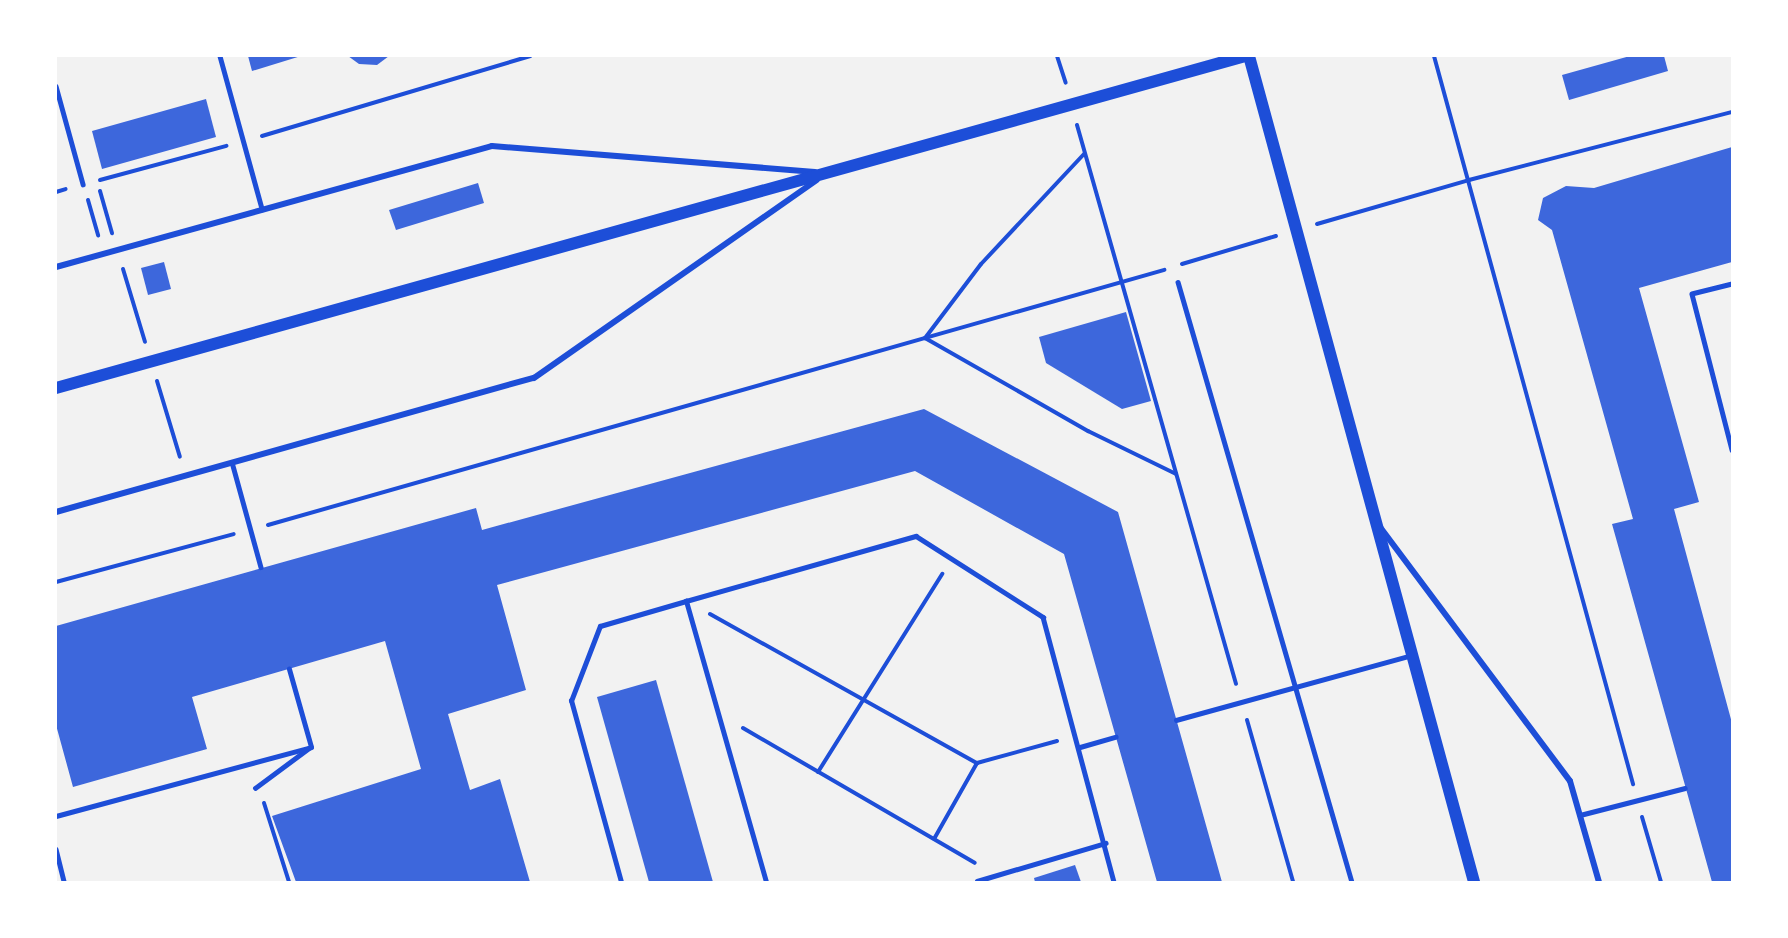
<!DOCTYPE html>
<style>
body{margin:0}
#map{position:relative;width:1788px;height:938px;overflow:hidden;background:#f2f2f2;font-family:Overpass,sans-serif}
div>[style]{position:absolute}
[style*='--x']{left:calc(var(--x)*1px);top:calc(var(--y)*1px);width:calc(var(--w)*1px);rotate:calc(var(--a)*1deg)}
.building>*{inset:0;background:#3d67dc}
.path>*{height:4px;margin:-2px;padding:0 2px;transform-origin:2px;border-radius:2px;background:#1d4ed8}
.service>*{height:4.5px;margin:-2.25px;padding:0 2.25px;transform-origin:2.25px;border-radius:2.25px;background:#1d4ed8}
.minor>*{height:6px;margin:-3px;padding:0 3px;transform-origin:3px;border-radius:3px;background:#1d4ed8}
.secondary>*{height:12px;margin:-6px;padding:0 6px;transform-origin:6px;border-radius:6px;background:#1d4ed8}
span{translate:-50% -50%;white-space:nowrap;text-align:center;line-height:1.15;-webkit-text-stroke:6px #fff;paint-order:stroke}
.frame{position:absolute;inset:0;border:57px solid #fff;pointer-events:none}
</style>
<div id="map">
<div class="building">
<i style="clip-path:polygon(248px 56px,301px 56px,252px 71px)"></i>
<i style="clip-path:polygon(348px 56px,389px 56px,377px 65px,359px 64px)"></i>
<i style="clip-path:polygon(1630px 56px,1664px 56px,1668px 71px,1569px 100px,1562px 75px)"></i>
<i style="clip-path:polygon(206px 99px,216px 137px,102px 169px,92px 131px)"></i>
<i style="clip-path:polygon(1732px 147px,1732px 262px,1639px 288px,1699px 502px,1674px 509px,1732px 723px,1732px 882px,1712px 882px,1612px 524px,1633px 519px,1552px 230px,1538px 220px,1543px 198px,1566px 186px,1594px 188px)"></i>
<i style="clip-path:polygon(478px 183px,484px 203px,396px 230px,389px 210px)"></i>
<i style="clip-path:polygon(164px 262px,171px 289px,148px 295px,141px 268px)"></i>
<i style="clip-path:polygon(1126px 312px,1151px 401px,1122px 409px,1046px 363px,1039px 337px)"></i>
<i style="clip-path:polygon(924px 409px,1118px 512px,1222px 882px,1157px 882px,1064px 554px,915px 471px,497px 585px,526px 690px,448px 714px,470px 790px,500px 779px,530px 882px,296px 882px,272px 816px,421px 769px,385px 641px,192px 697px,207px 749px,73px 787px,56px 725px,56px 626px,476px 508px,482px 530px)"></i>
<i style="clip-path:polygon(656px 680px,713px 882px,649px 882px,597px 697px)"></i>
<i style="clip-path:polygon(1075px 865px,1081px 882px,1035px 882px,1034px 878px)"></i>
</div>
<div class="path">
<i style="--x:1057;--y:56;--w:28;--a:72"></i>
<i style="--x:1434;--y:56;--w:755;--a:74.71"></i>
<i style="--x:1077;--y:125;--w:581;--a:74.12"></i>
<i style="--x:262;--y:136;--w:280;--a:-16.6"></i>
<i style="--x:1084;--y:154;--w:151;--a:133.1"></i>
<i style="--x:981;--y:264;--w:93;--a:127.1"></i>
<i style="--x:925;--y:338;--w:188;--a:29.7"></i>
<i style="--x:1088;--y:431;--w:98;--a:26"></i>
<i style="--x:100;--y:180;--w:131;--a:-15.1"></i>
<i style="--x:100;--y:191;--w:44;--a:74.1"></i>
<i style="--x:56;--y:192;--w:10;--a:-17"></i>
<i style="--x:88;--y:200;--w:37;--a:74"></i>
<i style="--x:1317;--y:224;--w:158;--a:-16.1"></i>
<i style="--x:1469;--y:180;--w:272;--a:-14.5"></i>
<i style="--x:1182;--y:264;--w:98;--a:-16.6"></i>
<i style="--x:123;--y:269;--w:76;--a:73.2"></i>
<i style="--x:157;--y:381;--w:79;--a:73.2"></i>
<i style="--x:268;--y:525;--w:932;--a:-15.89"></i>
<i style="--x:56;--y:582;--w:184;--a:-15.1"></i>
<i style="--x:710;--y:614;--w:306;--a:29.2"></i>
<i style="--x:977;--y:763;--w:87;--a:119.5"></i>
<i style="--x:1247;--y:720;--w:168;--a:74.1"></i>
<i style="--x:743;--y:728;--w:268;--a:30.2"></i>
<i style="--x:977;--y:763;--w:83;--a:-15.4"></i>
<i style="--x:818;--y:772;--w:234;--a:-57.9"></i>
<i style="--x:264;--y:803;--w:83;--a:72.4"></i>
<i style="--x:1642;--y:817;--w:68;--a:73.7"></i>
</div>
<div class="service">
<i style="--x:220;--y:56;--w:159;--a:74.6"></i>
<i style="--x:56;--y:86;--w:102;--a:74.6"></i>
<i style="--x:1178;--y:282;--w:625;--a:73.83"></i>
<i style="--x:1732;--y:284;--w:41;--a:166"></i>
<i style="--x:1692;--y:294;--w:161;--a:75.6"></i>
<i style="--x:232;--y:462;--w:109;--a:74.6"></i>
<i style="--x:1176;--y:720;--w:245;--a:-15.4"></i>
<i style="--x:1080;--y:747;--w:37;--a:-16"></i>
<i style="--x:255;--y:788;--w:67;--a:-36.5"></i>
<i style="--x:1580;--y:815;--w:108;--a:-14.4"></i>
<i style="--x:56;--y:816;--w:264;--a:-15.1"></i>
<i style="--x:311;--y:747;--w:81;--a:-105.8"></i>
<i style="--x:56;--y:849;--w:34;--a:76"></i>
<i style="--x:977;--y:881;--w:134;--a:-16.5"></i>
<i style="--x:621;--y:882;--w:188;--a:-105.4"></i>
<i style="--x:571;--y:701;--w:80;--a:-68.9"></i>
<i style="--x:600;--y:626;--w:90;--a:-16.2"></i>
<i style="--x:766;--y:882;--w:292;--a:-105.9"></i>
<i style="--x:686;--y:601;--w:239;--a:-15.8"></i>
<i style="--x:916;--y:536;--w:151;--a:32.5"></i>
<i style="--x:1043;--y:617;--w:274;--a:75"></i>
</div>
<div class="minor">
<i style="--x:56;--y:267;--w:452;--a:-15.5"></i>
<i style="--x:492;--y:146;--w:324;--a:4.6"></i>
<i style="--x:56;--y:512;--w:496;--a:-15.7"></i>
<i style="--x:534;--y:378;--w:345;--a:-35"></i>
<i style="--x:1380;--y:527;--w:317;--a:53.2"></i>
<i style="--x:1570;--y:781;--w:105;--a:74"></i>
</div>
<div class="secondary">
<i style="--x:1249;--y:56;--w:856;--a:74.76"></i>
<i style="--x:56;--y:388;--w:1234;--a:-15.6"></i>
</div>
<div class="frame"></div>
</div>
